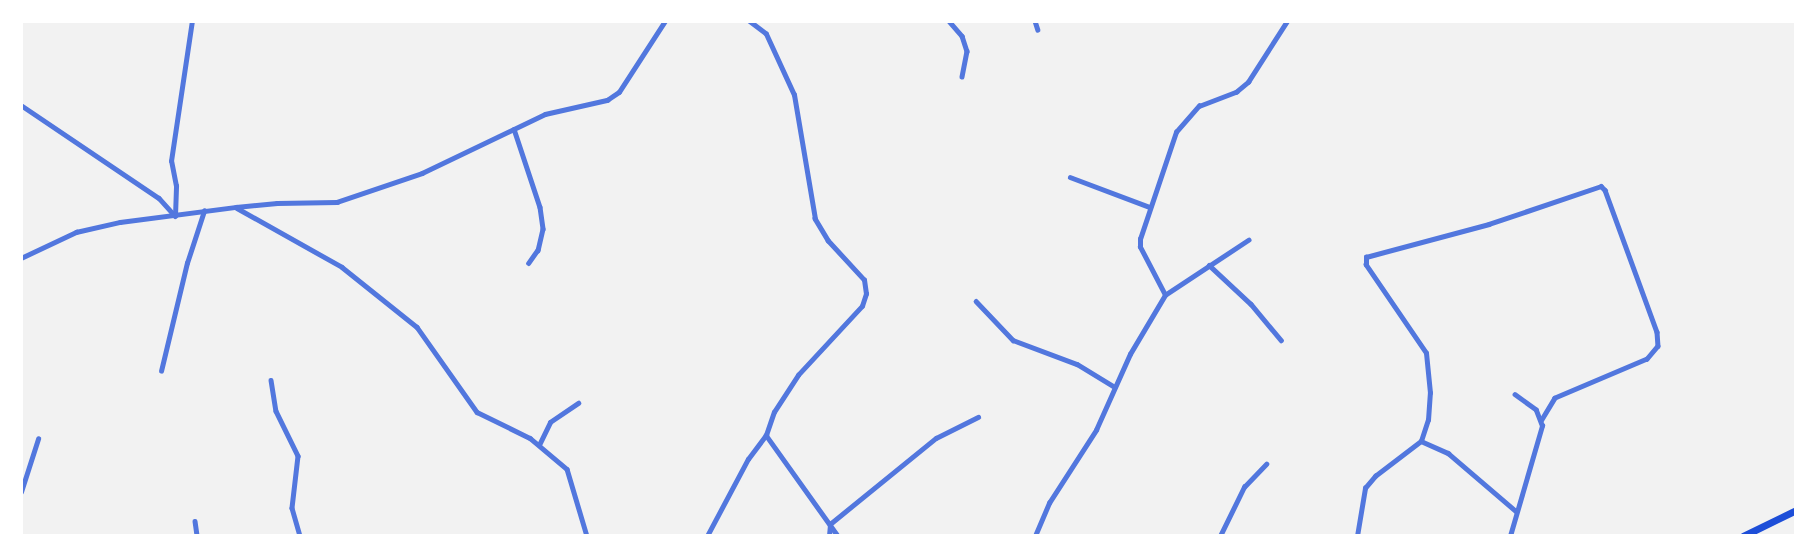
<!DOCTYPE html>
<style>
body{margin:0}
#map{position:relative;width:1817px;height:557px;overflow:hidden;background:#f2f2f2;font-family:"Roboto Condensed",sans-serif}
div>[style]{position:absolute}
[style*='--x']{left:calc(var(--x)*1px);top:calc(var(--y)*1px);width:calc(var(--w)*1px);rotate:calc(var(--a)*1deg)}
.minor>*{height:4.5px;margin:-2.25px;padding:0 2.25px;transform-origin:2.25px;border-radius:2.25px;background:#5277de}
.primary>*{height:7px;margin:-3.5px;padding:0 3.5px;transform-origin:3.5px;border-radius:3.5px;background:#1d4ed8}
span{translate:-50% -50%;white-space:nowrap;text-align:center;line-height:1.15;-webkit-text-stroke:6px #fff;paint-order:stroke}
.frame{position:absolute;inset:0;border:23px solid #fff;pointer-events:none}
</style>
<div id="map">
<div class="minor">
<i style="--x:949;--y:21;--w:20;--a:49"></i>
<i style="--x:962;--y:36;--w:16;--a:72"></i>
<i style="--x:967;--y:51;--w:26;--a:101"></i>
<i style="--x:1035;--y:21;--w:9;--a:72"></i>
<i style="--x:21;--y:105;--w:166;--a:34"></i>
<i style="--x:159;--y:198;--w:24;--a:48"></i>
<i style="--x:514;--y:129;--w:82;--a:71.6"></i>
<i style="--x:540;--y:207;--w:22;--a:82"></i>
<i style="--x:543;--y:229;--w:22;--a:103"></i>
<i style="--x:538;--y:250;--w:16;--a:125"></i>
<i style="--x:1070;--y:177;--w:85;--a:20.6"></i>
<i style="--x:237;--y:208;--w:120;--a:29.3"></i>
<i style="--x:342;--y:267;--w:96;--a:38.7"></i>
<i style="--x:417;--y:327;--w:104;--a:54.8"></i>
<i style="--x:477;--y:412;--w:59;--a:26.1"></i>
<i style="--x:530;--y:438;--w:48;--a:40"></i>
<i style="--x:567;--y:469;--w:70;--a:73.4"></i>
<i style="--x:175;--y:216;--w:30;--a:-88"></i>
<i style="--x:176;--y:186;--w:25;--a:-101"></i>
<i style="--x:171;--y:161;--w:142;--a:-81.5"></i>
<i style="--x:21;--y:258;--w:61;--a:-25.3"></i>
<i style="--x:76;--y:232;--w:45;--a:-12.8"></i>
<i style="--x:120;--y:222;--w:117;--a:-7.4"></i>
<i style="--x:236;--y:207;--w:41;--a:-5.6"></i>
<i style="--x:277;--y:203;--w:60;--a:-1"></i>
<i style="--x:337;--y:202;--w:90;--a:-18.8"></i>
<i style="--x:422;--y:173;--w:136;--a:-25.6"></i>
<i style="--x:545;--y:114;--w:64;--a:-12.7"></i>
<i style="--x:607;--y:100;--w:14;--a:-34"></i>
<i style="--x:619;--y:92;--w:85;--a:-57.1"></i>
<i style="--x:1209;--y:265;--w:57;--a:42.9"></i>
<i style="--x:1251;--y:304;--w:47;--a:50.2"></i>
<i style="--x:1165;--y:295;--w:54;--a:-117.5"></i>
<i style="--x:1140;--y:247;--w:8;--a:-90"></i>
<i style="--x:1140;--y:239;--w:113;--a:-71.4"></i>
<i style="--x:1176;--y:132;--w:35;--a:-49"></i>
<i style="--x:1199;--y:106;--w:40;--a:-21"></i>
<i style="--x:1236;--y:92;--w:16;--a:-40"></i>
<i style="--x:1248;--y:82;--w:72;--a:-57.4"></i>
<i style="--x:976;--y:301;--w:54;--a:46.5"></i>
<i style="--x:1013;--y:340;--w:68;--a:20.6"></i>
<i style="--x:1077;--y:364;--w:44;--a:31.2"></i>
<i style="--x:161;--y:371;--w:111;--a:-76.5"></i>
<i style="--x:187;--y:263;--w:55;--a:-71.9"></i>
<i style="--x:271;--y:380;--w:31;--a:81"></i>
<i style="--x:276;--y:411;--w:50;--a:63.9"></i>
<i style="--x:298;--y:456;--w:52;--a:96.6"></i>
<i style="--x:292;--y:508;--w:29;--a:74"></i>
<i style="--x:766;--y:435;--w:124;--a:54.5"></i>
<i style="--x:1421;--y:441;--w:22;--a:-72"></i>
<i style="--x:1428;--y:420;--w:27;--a:-86"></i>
<i style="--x:1430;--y:393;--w:40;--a:-95.7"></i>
<i style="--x:1426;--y:353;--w:107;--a:-124.3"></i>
<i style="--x:1366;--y:265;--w:8;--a:-90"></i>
<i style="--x:1366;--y:257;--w:127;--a:-15"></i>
<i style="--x:1489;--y:224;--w:118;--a:-18.7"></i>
<i style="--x:1601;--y:186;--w:6;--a:45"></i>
<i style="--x:1605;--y:190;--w:151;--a:69.9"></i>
<i style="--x:1657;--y:332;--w:14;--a:86"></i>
<i style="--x:1658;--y:346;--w:17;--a:130"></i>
<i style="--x:1647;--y:359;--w:100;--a:157"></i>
<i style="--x:1555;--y:398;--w:26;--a:121"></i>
<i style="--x:539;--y:445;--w:25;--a:-64"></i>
<i style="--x:550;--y:422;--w:34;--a:-34"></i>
<i style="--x:21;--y:492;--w:56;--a:-72.2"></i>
<i style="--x:195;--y:521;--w:15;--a:82"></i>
<i style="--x:707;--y:536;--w:87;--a:-62"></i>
<i style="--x:748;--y:459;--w:30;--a:-53"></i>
<i style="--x:766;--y:435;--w:24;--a:-71"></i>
<i style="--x:774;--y:412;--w:44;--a:-57"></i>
<i style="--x:798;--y:375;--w:94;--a:-47.2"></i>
<i style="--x:862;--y:306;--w:13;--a:-72"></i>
<i style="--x:866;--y:294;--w:14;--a:-98"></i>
<i style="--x:864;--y:280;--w:53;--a:-132.7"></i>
<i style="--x:828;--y:241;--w:26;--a:-121"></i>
<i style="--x:815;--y:219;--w:126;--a:-99.6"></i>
<i style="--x:794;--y:95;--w:67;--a:-114.7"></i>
<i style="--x:766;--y:34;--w:21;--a:-143"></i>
<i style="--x:829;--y:536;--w:12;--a:-85"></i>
<i style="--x:830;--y:524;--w:136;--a:-39.1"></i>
<i style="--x:936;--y:438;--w:47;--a:-26.6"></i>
<i style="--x:1035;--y:536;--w:36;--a:-67"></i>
<i style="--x:1049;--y:503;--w:87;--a:-57.2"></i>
<i style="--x:1096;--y:430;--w:83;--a:-65.9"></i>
<i style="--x:1130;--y:354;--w:69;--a:-59.3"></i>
<i style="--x:1165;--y:295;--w:100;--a:-33.5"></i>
<i style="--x:1220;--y:536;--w:55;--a:-63.9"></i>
<i style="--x:1244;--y:487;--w:32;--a:-46"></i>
<i style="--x:1357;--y:536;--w:49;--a:-80.5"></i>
<i style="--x:1365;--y:488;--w:16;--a:-50"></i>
<i style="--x:1375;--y:476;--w:58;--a:-37.3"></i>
<i style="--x:1421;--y:441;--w:30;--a:24"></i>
<i style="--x:1448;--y:453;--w:89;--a:40.5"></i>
<i style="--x:1510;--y:536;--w:115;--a:-73.8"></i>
<i style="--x:1542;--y:426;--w:17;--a:-111"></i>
<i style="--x:1536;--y:410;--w:26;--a:-144"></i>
</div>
<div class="primary">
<i style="--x:1743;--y:536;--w:59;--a:-26.1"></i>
</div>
<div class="frame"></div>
</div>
